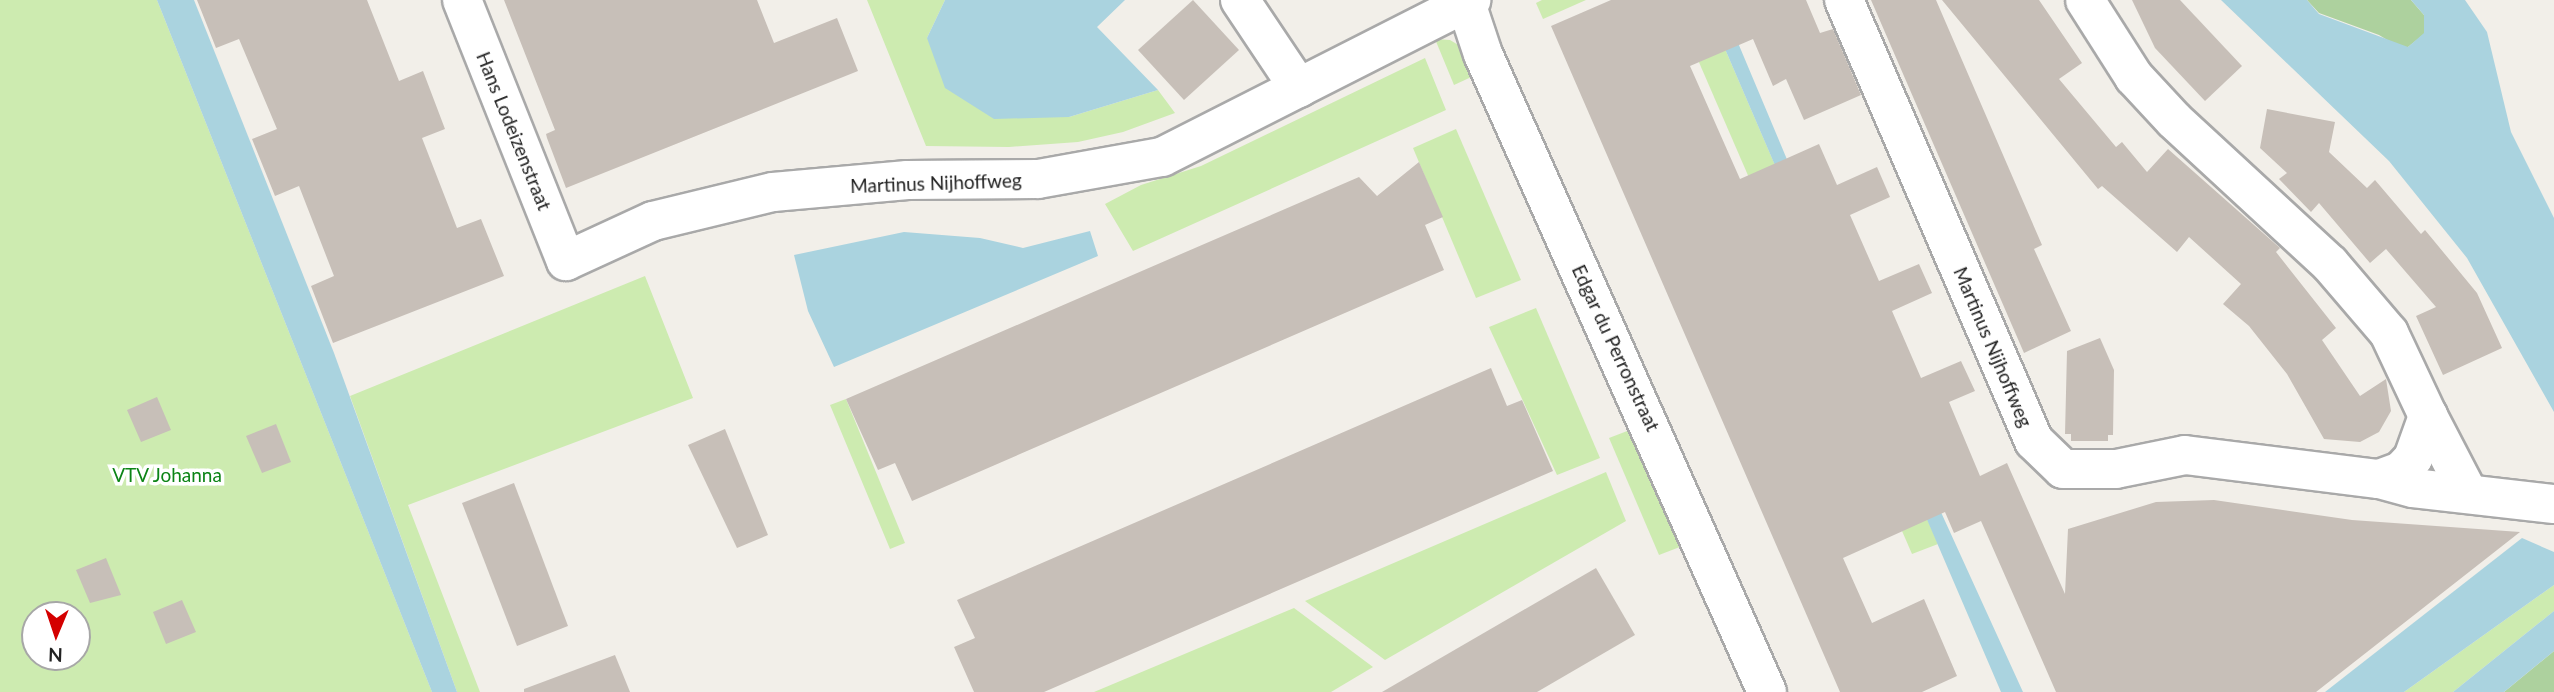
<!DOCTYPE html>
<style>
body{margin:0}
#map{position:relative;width:2554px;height:692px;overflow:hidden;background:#f2efe9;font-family:Lato,sans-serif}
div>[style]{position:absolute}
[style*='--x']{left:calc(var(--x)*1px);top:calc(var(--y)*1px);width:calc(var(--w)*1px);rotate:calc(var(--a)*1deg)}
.grass>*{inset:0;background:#cdebb0}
.forest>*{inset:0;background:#add19e}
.water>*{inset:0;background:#aad3df}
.building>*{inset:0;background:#c7bfb8}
.roads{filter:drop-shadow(2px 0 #a9a9a9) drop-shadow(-2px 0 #a9a9a9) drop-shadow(0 2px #a9a9a9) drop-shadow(0 -2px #a9a9a9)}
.street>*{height:38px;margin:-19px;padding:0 19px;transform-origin:19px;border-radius:19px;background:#fff}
span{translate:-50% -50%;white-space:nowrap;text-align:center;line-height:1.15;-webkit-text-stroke:7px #fff;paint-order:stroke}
.street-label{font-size:19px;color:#222}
.park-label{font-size:19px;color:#0c8416}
.north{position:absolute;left:21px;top:601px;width:70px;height:70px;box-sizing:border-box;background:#fff;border:2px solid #a7a7a7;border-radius:50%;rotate:182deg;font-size:19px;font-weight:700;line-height:28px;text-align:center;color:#222}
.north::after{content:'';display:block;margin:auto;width:24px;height:32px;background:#d40000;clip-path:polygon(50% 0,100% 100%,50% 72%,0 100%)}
</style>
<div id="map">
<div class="grass">
<i style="clip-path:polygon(evenodd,0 0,157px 0,432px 692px,0 692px,0 0,35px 615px,77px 615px,77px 657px,35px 657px,35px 615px)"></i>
<i style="clip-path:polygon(867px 0,945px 0,927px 38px,1069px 117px,1158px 90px,1175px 113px,1123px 132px,1078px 142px,1009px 147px,926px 146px)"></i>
<i style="clip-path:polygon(1542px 0,1586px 0,1543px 19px,1536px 3px)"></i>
<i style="clip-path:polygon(1672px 0,1704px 0,1938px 544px,1912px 554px)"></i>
<i style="clip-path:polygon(1435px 39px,1450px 40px,1465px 49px,1480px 73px,1454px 85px)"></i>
<i style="clip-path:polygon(1425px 58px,1446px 110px,1133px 251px,1105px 204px,1141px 185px,1201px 166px)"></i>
<i style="clip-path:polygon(1456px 129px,1521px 280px,1476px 298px,1413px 148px)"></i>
<i style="clip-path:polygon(645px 276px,693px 398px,408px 505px,480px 692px,457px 692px,350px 396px)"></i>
<i style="clip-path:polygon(1536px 308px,1600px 458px,1557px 475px,1489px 327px)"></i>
<i style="clip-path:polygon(846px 399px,905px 543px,890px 549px,830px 405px)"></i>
<i style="clip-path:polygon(1635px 428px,1685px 545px,1659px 555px,1609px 438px)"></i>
<i style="clip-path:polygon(1606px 472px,1626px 521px,1385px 660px,1305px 601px)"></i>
<i style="clip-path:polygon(2554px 585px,2554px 611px,2453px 692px,2404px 692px)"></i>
<i style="clip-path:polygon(1294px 608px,1373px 667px,1331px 692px,1094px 692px)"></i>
</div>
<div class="forest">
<i style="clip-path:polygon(2307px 0,2411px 0,2424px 15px,2424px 34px,2408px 47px,2399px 47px,2379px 35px,2319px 13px)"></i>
<i style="clip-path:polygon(2554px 651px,2554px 692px,2504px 692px)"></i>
</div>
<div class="water">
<i style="clip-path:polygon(157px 0,194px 0,334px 353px,457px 692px,432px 692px)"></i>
<i style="clip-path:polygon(945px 0,1125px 0,1097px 27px,1158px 90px,1069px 117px,994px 119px,945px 88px,927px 38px)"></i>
<i style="clip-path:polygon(1704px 0,1720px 0,1867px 350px,2023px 692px,2001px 692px)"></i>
<i style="clip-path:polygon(2221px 0,2307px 0,2319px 14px,2408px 47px,2424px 33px,2424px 15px,2411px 0,2465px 0,2487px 32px,2511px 132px,2554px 218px,2554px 412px,2467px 258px,2389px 161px)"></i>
<i style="clip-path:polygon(1090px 231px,1098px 256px,834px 367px,808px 311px,794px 255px,904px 232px,980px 238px,1023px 248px)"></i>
<i style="clip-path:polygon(2522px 538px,2554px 552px,2554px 585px,2404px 692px,2325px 692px)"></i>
<i style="clip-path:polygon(2554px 611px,2554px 651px,2504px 692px,2453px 692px)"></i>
</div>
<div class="building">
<i style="clip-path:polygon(197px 0,367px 0,399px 81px,423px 71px,445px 129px,422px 138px,457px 228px,481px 219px,504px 276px,333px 343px,311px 286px,334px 276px,299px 186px,275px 196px,252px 139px,277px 129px,239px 39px,216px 48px)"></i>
<i style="clip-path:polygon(504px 0,757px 0,774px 43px,837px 18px,858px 71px,566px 188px,547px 138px,546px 134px,555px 130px)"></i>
<i style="clip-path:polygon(1193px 0,1239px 50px,1184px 100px,1138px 50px)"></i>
<i style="clip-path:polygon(1611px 0,1806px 0,1820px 33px,1833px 29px,1861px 95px,1804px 120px,1786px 79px,1773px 86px,1753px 39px,1690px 66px,1740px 179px,1819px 144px,1837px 185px,1877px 167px,1890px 197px,1850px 215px,1879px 281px,1919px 264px,1932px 293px,1892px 311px,1921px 378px,1961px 361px,1975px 391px,1949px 402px,1980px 476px,2007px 463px,2065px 594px,2068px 529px,2156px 502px,2214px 500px,2352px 520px,2520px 532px,2316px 692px,2056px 692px,1981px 521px,1954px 533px,1945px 512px,1843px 558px,1872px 623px,1924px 599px,1957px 676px,1922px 692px,1840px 692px,1551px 26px)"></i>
<i style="clip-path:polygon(1871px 0,1936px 0,2042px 245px,2034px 249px,2071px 331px,2024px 353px)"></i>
<i style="clip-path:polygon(1942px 0,2039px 0,2082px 63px,2059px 79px,2116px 147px,2122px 142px,2147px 172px,2168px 149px,2280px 248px,2276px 252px,2336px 328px,2322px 340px,2360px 396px,2386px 379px,2391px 411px,2379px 432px,2360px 442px,2324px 439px,2287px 374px,2249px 326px,2223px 304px,2241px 284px,2189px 237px,2177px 252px,2102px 186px,2098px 189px)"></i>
<i style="clip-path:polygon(2132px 0,2180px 0,2242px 66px,2205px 101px,2155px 48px)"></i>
<i style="clip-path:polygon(2267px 109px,2335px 122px,2329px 152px,2367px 188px,2375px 180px,2421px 234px,2425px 230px,2477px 293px,2502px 348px,2443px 375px,2416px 316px,2436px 307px,2386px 249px,2370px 263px,2319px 203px,2311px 212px,2279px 179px,2287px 173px,2260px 148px)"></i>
<i style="clip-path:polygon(1419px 162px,1443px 217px,1425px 225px,1444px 270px,912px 501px,895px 463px,878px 470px,846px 399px,1359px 177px,1377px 196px)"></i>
<i style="clip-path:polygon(2100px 338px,2114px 370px,2113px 435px,2108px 435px,2108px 441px,2071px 441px,2071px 434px,2065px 434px,2067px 351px)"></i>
<i style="clip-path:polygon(1491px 368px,1507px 406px,1522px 400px,1553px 471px,1044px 692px,974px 692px,954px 647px,975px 638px,957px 600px)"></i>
<i style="clip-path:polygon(157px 397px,171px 430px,141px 442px,127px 410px)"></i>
<i style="clip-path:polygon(276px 424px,291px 462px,262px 473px,246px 436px)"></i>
<i style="clip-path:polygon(725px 429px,768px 535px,737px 548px,688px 445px)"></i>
<i style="clip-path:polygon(514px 483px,568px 626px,517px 646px,462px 503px)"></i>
<i style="clip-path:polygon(106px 558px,121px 595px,90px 603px,76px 570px)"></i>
<i style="clip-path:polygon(1596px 568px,1635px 635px,1537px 692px,1382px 692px)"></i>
<i style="clip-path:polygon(182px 600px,196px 632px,166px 644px,153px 612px)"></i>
<i style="clip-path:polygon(615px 655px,630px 692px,524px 692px,524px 689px)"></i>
</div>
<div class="roads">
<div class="street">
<i style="--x:462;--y:0;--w:281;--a:68.3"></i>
<i style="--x:566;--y:261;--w:96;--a:-24.7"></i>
<i style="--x:653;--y:221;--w:123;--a:-13.6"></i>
<i style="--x:773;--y:192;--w:135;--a:-5.1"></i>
<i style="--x:907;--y:180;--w:131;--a:-0.4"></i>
<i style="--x:1038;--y:179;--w:126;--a:-10.1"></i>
<i style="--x:1162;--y:157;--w:347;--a:-26.9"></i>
<i style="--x:1240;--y:0;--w:106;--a:56.2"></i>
<i style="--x:1844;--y:0;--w:480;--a:66.7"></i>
<i style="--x:2034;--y:441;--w:40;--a:44"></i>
<i style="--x:2063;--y:469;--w:53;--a:0"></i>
<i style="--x:2116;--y:469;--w:70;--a:-11.5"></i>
<i style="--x:2185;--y:455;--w:195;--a:7.1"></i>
<i style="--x:2379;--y:479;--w:23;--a:-20"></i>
<i style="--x:2401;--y:471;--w:18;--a:-47"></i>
<i style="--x:2413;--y:458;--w:45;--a:-70.3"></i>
<i style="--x:2428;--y:416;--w:92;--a:-115.2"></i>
<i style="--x:2389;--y:333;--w:91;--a:-130.5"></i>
<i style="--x:2330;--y:264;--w:212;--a:-137.3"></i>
<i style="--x:2174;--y:120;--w:59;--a:-132.9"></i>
<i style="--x:2134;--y:77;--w:91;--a:-122.5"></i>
<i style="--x:1466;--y:3;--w:54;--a:71.6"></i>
<i style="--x:1483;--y:54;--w:698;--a:66"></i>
<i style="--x:2428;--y:416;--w:87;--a:62.5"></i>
<i style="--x:2379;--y:479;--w:35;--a:15"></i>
<i style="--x:2413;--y:488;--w:142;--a:6.5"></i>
</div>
</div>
<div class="street-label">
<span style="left:514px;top:131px;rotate:68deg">Hans Lodeizenstraat</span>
<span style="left:936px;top:183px;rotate:-2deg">Martinus Nijhoffweg</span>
<span style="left:1993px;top:347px;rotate:67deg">Martinus Nijhoffweg</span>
<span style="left:1616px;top:348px;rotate:65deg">Edgar du Perronstraat</span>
</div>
<div class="park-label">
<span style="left:167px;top:475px">VTV Johanna</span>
</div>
<div class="north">N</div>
</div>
